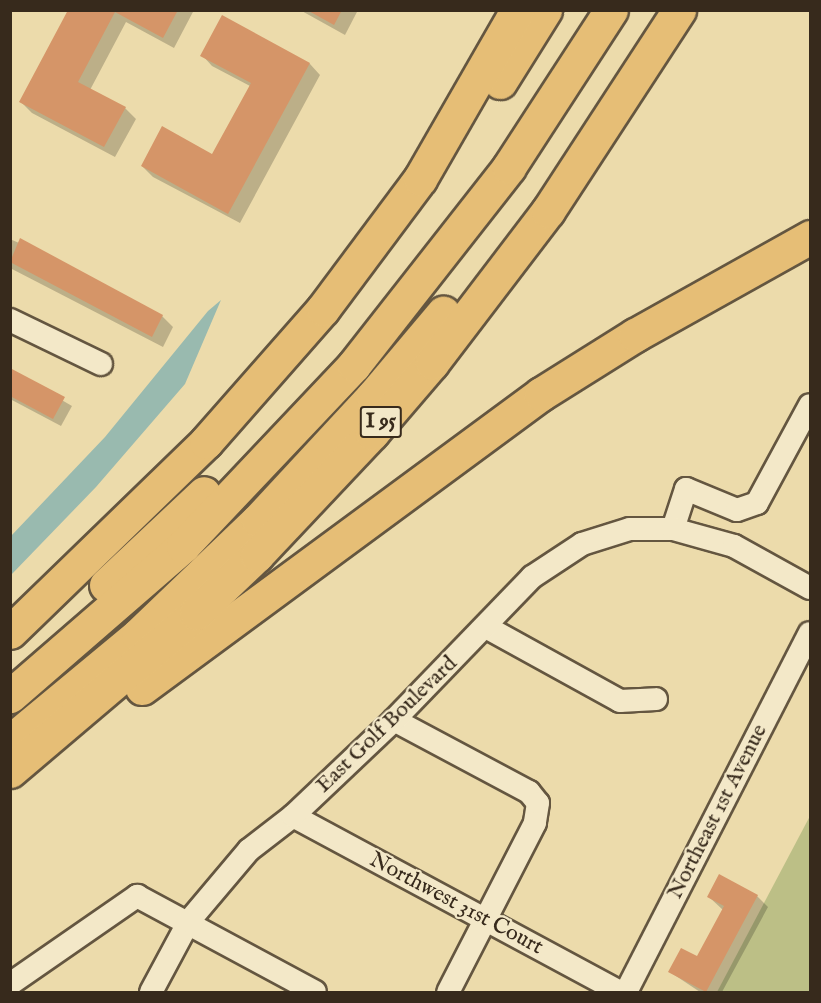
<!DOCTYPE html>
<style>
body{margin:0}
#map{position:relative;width:821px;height:1003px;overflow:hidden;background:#ecdbab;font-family:"IM FELL English",serif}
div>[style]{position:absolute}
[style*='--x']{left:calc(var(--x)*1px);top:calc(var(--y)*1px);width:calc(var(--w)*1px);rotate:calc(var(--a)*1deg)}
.green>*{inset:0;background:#bcbf86}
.water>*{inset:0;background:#99baaf}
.shadow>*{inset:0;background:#0003}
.building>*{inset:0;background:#d59568}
.roads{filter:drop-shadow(2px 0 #645640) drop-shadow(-2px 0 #645640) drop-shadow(0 2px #645640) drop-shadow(0 -2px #645640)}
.minor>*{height:22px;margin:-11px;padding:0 11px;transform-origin:11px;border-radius:11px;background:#f3e8c8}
.highway>*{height:33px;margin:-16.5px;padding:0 16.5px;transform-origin:16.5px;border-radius:16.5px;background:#e6be76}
span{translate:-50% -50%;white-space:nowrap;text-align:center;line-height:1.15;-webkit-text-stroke:4.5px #f3e8c8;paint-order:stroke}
.shield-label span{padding:2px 4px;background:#f3e8c8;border:2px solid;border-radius:4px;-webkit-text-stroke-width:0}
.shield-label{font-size:21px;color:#372a1c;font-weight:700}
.street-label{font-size:22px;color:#372a1c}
.frame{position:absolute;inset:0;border:12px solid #372a1c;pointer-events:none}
</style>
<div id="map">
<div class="green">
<i style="clip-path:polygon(810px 816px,810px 992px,717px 992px)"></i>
</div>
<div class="water">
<i style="clip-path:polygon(221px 300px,185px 384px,96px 487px,11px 575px,11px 536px,105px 437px,208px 311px)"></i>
</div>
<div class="shadow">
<i style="clip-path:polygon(70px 10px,194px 10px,174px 48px,126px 22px,90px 90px,125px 108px,136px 119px,115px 157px,32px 113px,21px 102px)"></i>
<i style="clip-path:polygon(300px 10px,358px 10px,345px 35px)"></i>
<i style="clip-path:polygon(222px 17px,310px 64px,320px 75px,240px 223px,153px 177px,142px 166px,213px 156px,250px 86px,212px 66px,202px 55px)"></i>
<i style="clip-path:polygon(10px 239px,19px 243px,20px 240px,162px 316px,173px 327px,163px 347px,10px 268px)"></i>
<i style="clip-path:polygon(10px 370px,72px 406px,61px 426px,10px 399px)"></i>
<i style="clip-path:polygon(720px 876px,757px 896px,768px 907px,722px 992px,700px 992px,670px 972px,697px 958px,723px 910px,709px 897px)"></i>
</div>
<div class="building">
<i style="clip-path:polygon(68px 10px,178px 10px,163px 38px,115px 12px,78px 82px,126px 107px,104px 147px,19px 102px)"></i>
<i style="clip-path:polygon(307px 10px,342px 10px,334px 25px)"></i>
<i style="clip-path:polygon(222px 15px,310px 63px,228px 214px,141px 166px,162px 126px,212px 154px,251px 83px,200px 56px)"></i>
<i style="clip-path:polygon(20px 238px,163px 315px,152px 337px,10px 262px)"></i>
<i style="clip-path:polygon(10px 368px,65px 397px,53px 419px,10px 396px)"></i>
<i style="clip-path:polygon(719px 874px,758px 895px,706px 992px,668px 972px,681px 948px,697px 956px,724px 906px,707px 897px)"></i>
</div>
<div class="roads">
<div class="minor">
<i style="--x:10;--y:320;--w:101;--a:25.8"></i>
<i style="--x:673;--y:529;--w:42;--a:-72"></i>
<i style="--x:686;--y:489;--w:55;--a:22.4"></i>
<i style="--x:737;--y:510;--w:21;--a:-19"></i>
<i style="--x:757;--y:503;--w:111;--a:-61.6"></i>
<i style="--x:486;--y:627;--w:153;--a:28.9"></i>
<i style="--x:620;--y:701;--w:36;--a:-3"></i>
<i style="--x:394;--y:720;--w:153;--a:28.1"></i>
<i style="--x:529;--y:792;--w:14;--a:51"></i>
<i style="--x:538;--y:803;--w:20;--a:99"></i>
<i style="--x:535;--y:823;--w:190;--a:117.2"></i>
<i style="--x:293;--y:816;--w:371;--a:28.3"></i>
<i style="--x:10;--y:984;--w:155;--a:-34.7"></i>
<i style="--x:137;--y:896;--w:202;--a:28.3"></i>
<i style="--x:151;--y:992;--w:81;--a:-61.8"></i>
<i style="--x:189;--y:921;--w:93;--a:-49.8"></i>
<i style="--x:249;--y:850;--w:56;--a:-37.7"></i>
<i style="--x:293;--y:816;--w:139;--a:-43.5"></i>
<i style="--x:394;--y:720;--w:199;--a:-46"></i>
<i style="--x:532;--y:577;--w:60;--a:-33.4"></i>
<i style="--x:582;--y:544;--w:50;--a:-17.4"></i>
<i style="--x:630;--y:529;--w:43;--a:0"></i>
<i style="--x:673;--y:529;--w:63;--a:15.6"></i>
<i style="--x:734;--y:546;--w:87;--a:28.9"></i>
<i style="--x:626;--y:992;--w:403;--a:-62.9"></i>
</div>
<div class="highway">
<i style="--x:500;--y:82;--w:85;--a:-58"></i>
<i style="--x:106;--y:585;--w:134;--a:-43.2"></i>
<i style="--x:10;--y:632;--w:273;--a:-44.1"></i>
<i style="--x:206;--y:442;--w:177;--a:-48.7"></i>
<i style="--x:323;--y:309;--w:162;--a:-53.3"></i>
<i style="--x:420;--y:179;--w:195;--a:-60.1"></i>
<i style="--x:142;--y:688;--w:496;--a:-36.4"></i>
<i style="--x:541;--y:394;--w:111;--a:-32.1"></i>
<i style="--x:635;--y:335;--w:201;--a:-29.2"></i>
<i style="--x:10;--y:696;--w:229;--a:-40.9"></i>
<i style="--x:183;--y:546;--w:249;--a:-46.6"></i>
<i style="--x:354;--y:365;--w:251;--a:-51.9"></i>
<i style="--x:509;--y:167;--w:187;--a:-57"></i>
<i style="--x:14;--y:738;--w:161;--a:-39.7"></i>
<i style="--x:138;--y:635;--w:166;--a:-43.8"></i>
<i style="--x:258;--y:520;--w:169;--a:-47.2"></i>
<i style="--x:373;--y:396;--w:109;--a:-49.9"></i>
<i style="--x:10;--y:771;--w:244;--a:-40.3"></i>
<i style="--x:196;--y:613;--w:84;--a:-43.6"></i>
<i style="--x:257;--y:555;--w:168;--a:-46.7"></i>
<i style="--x:372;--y:433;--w:92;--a:-49.4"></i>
<i style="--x:432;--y:363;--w:191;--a:-52.7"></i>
<i style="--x:548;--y:211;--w:240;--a:-56.9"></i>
</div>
</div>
<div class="shield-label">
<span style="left:381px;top:422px">I 95</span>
</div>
<div class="street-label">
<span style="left:387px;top:725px;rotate:-44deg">East Golf Boulevard</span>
<span style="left:718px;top:812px;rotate:-63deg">Northeast 1st Avenue</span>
<span style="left:456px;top:904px;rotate:28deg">Northwest 31st Court</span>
</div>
<div class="frame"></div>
</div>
